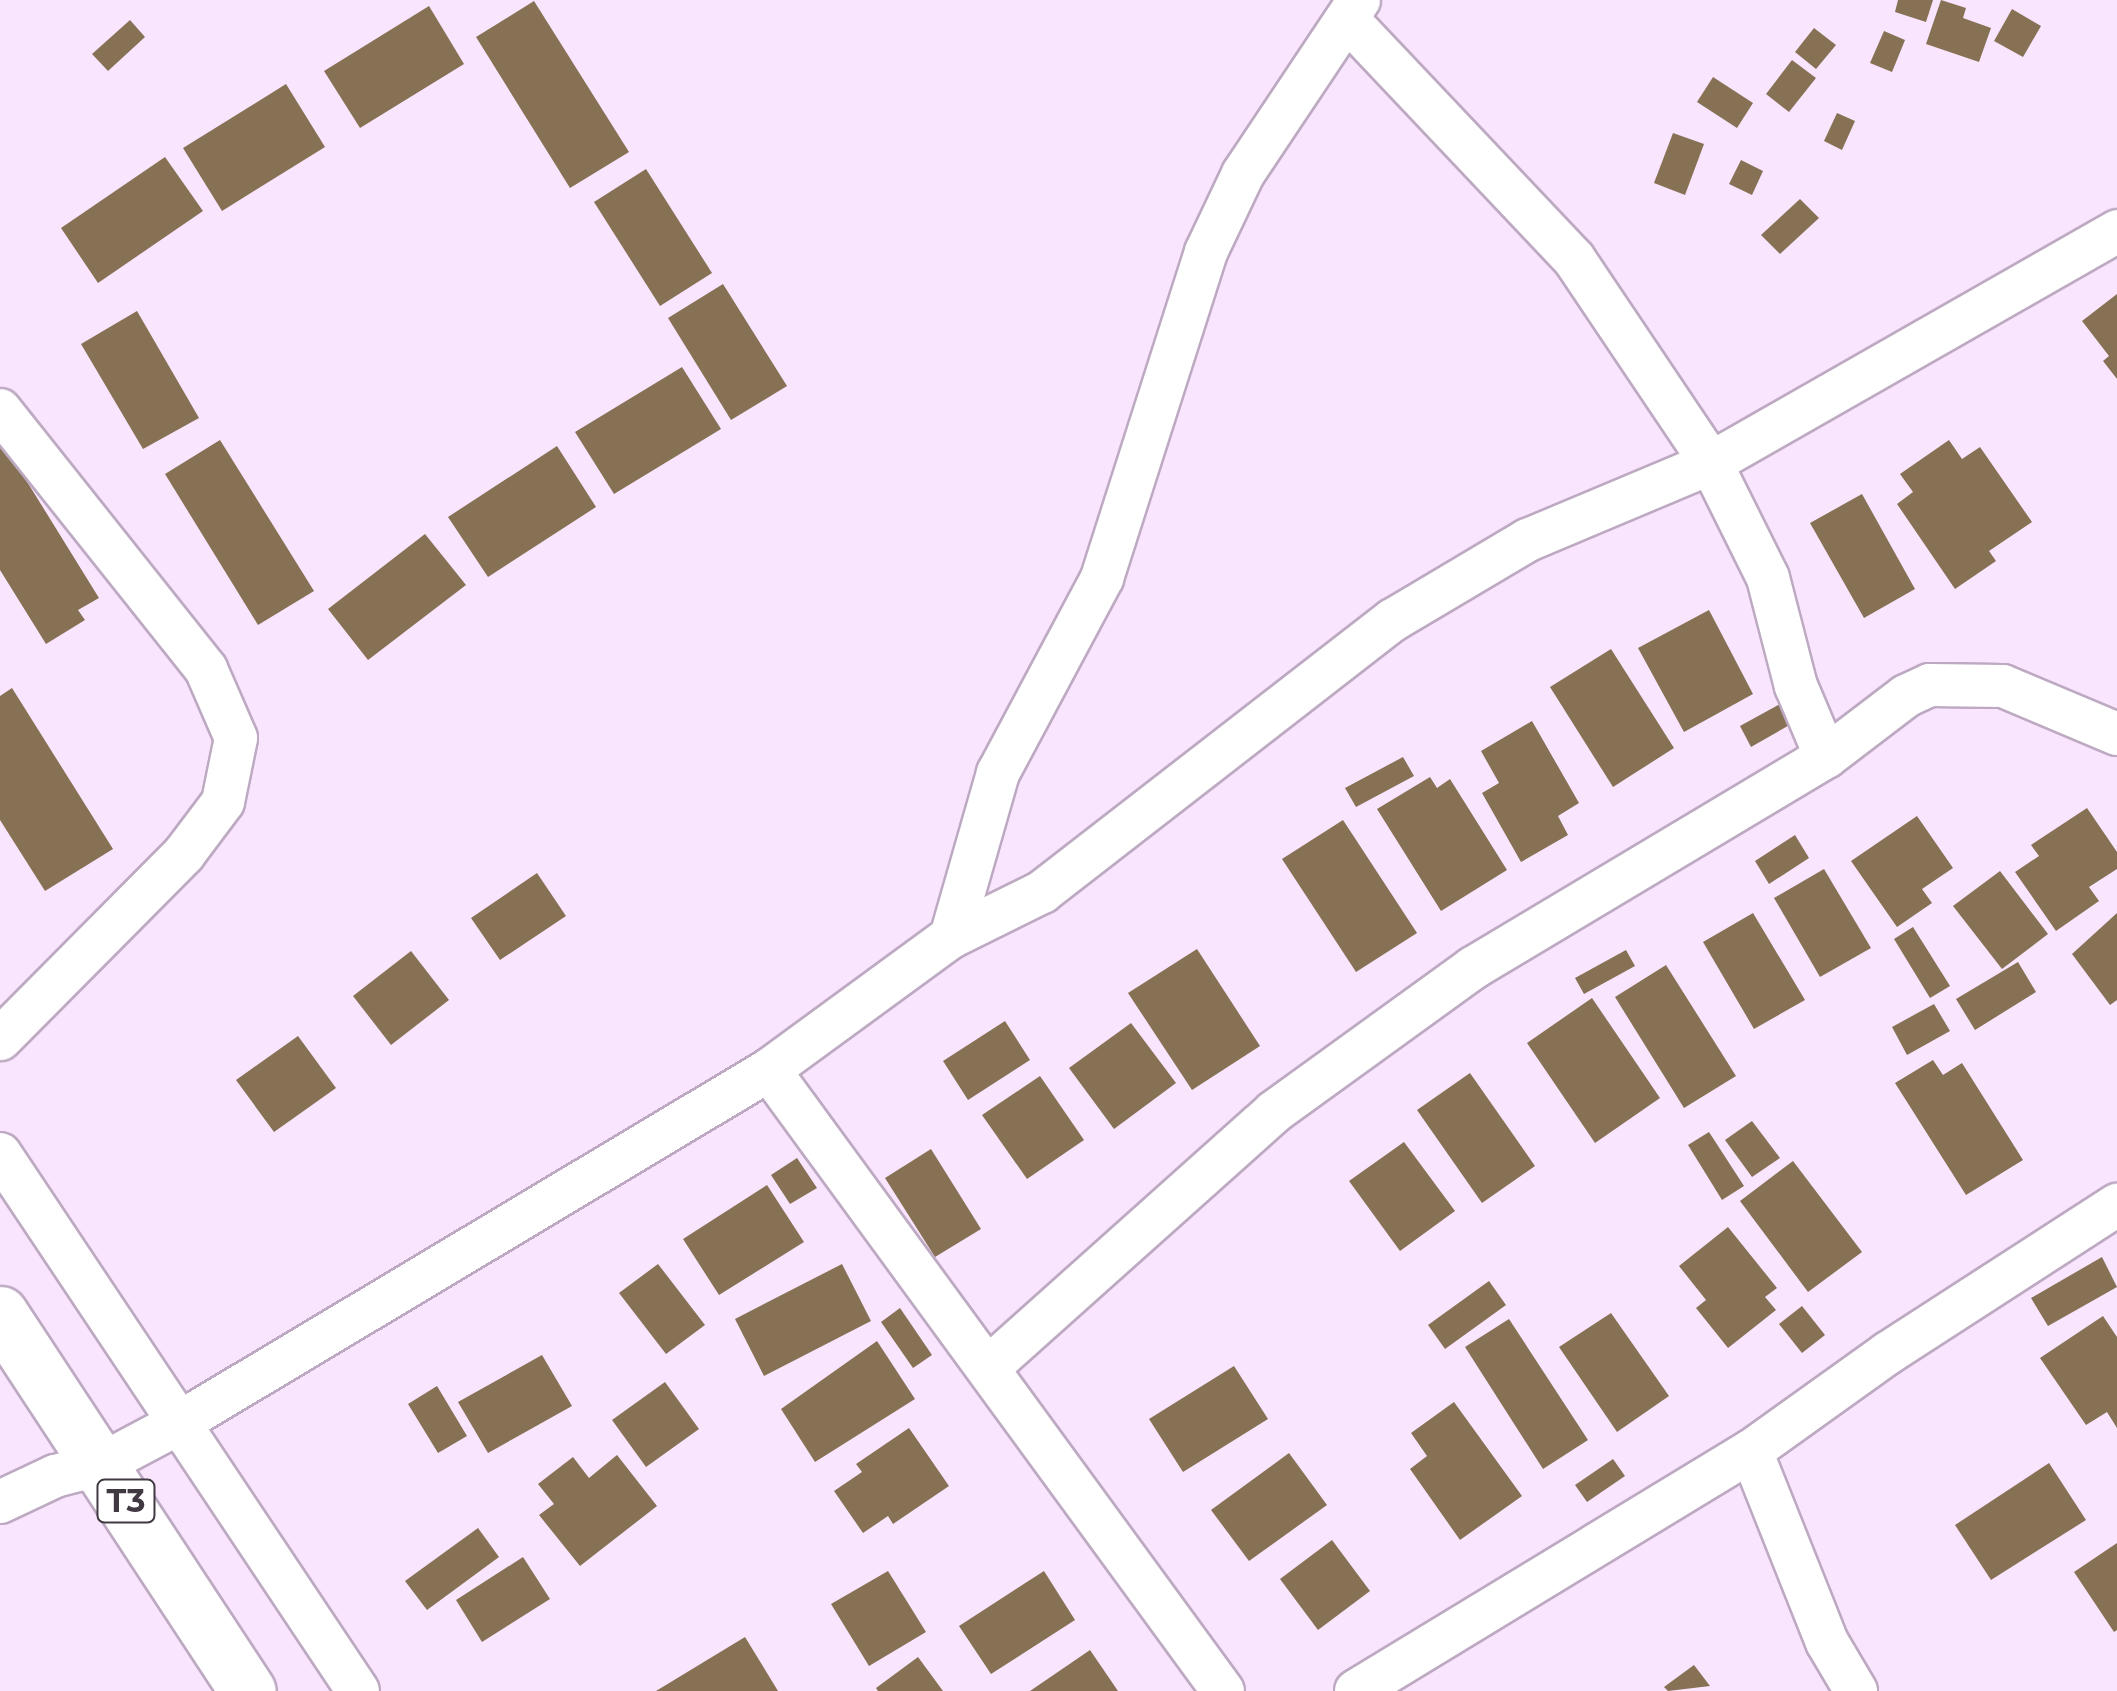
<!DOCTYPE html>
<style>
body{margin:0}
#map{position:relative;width:2117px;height:1691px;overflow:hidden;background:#fae5fe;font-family:Montserrat,sans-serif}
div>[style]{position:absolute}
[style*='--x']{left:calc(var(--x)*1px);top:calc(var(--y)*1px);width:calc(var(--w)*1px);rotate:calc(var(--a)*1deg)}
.building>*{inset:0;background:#867154}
.roads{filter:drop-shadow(2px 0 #bdaac2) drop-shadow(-2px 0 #bdaac2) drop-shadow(0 2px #bdaac2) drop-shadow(0 -2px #bdaac2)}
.minor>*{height:42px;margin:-21px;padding:0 21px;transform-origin:21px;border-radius:21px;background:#fff}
.highway>*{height:55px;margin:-27.5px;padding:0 27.5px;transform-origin:27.5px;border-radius:27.5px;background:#fff}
span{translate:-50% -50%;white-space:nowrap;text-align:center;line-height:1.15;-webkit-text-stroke:10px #fff;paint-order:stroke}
.shield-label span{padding:2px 8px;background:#fff;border:2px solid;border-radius:8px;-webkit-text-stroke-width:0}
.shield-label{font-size:32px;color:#413942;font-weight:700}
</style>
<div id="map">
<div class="building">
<i style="clip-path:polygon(1898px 0,1933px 0,1926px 22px,1895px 12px)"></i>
<i style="clip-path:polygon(1941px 0,1966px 8px,1963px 18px,1991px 28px,1979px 62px,1926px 44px)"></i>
<i style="clip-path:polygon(534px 1px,629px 152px,570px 188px,476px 37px)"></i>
<i style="clip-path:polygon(429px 6px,464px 64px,360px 128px,324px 71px)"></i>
<i style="clip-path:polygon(2012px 9px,2041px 26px,2023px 57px,1994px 41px)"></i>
<i style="clip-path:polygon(130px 20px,145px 37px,108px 71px,92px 54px)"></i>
<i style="clip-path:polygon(1814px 28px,1836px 45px,1816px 69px,1795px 52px)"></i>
<i style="clip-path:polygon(1884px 31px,1905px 40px,1892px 72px,1870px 63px)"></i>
<i style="clip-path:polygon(1792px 60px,1816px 78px,1789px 112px,1766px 94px)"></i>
<i style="clip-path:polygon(1713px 77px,1753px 103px,1737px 128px,1697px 102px)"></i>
<i style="clip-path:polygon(286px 84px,325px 147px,222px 211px,183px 148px)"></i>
<i style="clip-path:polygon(1837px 113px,1855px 121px,1842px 150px,1824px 141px)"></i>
<i style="clip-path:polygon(1673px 133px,1704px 144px,1685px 195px,1654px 183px)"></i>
<i style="clip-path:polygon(165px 157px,203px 211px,98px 283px,61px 228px)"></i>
<i style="clip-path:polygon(1741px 160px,1763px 171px,1752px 195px,1729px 184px)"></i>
<i style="clip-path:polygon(646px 169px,712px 273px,660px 306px,594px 202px)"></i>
<i style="clip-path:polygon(1800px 199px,1819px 218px,1780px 254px,1761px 235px)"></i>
<i style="clip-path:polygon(723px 284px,787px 386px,731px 420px,668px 318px)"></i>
<i style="clip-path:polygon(2117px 294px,2117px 379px,2103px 361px,2109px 356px,2082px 321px)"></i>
<i style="clip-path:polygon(137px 311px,199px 418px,143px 449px,81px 344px)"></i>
<i style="clip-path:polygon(682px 367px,721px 429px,614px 494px,575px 432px)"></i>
<i style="clip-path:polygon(0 438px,99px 598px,78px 610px,85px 620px,46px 644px,0 570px)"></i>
<i style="clip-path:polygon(220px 440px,314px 591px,258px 625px,165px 474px)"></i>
<i style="clip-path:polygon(1949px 440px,1962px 459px,1980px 447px,2032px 522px,1989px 551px,1996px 561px,1955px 589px,1897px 504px,1913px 492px,1900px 474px)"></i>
<i style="clip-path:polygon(557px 446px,596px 507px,488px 577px,448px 517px)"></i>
<i style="clip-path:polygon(1862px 494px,1915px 589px,1864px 618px,1810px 523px)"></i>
<i style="clip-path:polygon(425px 534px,466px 585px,368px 660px,328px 609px)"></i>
<i style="clip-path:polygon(1709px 610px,1753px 694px,1684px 732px,1638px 648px)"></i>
<i style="clip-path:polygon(1611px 649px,1674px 748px,1613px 787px,1550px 687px)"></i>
<i style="clip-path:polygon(12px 688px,113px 849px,45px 891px,0 820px,0 696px)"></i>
<i style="clip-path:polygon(1782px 703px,1793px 723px,1751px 747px,1740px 726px)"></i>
<i style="clip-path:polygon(1532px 721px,1579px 803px,1558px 816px,1568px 835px,1521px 862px,1482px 793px,1499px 783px,1481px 751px)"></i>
<i style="clip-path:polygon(1403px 757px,1414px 776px,1356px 807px,1345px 788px)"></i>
<i style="clip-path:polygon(1430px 777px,1437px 788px,1450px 779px,1507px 870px,1441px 911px,1377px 809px)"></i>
<i style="clip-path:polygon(2087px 808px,2117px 852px,2117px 869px,2089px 887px,2099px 901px,2056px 931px,2015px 872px,2039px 856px,2031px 845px)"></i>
<i style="clip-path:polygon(1917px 816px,1953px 868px,1922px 889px,1932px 903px,1897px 927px,1851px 861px)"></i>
<i style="clip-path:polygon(1343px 820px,1417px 933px,1356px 972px,1282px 859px)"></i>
<i style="clip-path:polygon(1795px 835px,1809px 858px,1769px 884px,1755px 861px)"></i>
<i style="clip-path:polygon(1824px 869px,1871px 948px,1820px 977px,1774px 898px)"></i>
<i style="clip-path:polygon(2000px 871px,2048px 934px,2002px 969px,1953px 906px)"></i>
<i style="clip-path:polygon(537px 873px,566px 916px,500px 960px,471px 918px)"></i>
<i style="clip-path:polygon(1753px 913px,1805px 1000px,1754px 1029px,1703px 942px)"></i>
<i style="clip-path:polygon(2117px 913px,2117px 1000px,2110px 1005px,2072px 954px)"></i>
<i style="clip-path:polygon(1913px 927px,1950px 986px,1930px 998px,1894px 939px)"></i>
<i style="clip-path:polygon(1197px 949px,1260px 1046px,1192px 1090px,1128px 993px)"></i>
<i style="clip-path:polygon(1626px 950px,1635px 966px,1584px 994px,1575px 978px)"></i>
<i style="clip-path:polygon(411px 951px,449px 1000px,391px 1045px,353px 996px)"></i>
<i style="clip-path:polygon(2018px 962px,2036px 992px,1975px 1030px,1956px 999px)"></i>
<i style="clip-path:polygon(1666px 965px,1736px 1076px,1684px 1108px,1615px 997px)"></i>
<i style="clip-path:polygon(1592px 998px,1660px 1098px,1595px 1143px,1527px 1043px)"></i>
<i style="clip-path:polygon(1934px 1004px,1950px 1031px,1907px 1055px,1892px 1027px)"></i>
<i style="clip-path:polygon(1005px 1021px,1030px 1060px,968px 1100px,943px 1061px)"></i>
<i style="clip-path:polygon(1131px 1023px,1176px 1083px,1114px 1129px,1069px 1068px)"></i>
<i style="clip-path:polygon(298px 1036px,336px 1088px,274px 1132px,236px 1080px)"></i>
<i style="clip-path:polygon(1933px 1060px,1943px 1075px,1962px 1063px,2023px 1160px,1966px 1195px,1895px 1083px)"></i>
<i style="clip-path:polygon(1470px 1073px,1535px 1166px,1482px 1203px,1417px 1110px)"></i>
<i style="clip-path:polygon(1040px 1076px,1084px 1140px,1027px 1179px,982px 1115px)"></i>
<i style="clip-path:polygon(1752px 1121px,1780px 1158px,1752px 1177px,1725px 1140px)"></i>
<i style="clip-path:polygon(1709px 1132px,1744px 1186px,1722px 1200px,1688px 1145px)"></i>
<i style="clip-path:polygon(1404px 1142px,1455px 1211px,1400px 1251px,1349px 1181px)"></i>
<i style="clip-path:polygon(931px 1149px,981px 1229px,935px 1257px,885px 1178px)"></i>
<i style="clip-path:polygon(797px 1158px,817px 1188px,790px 1204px,771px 1175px)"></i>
<i style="clip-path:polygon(1793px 1161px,1862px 1252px,1808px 1292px,1740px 1201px)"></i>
<i style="clip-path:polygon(767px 1185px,804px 1242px,719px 1295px,683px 1239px)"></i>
<i style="clip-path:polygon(1728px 1227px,1777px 1288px,1765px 1297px,1776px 1310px,1728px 1348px,1696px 1308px,1706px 1300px,1679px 1266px)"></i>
<i style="clip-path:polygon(2102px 1257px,2117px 1287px,2048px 1326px,2031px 1298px)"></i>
<i style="clip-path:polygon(658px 1264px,705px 1325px,666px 1354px,619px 1293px)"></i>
<i style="clip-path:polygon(842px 1264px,871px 1321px,764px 1376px,735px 1319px)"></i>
<i style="clip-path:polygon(1489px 1281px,1506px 1305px,1445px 1349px,1428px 1325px)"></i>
<i style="clip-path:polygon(1802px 1306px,1825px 1335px,1802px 1353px,1779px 1324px)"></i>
<i style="clip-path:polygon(900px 1308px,932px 1355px,913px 1368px,881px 1322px)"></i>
<i style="clip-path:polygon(1611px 1313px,1669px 1396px,1617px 1432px,1559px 1347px)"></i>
<i style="clip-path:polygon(2103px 1316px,2117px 1337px,2117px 1428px,2107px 1412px,2086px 1425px,2040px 1358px)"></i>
<i style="clip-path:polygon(1509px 1319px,1588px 1440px,1543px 1469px,1465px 1347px)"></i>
<i style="clip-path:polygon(877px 1341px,915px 1399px,815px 1462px,781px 1409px)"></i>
<i style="clip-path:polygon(542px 1355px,572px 1406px,488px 1453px,458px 1402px)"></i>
<i style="clip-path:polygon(1234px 1366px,1268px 1419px,1183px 1472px,1149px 1419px)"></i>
<i style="clip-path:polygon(665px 1382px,699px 1429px,646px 1467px,612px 1420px)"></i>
<i style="clip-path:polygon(437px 1386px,467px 1436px,438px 1453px,408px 1404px)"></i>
<i style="clip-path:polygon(1454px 1402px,1522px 1496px,1460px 1540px,1410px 1469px,1427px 1456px,1411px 1433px)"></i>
<i style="clip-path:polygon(909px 1428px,949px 1486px,893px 1524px,888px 1516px,863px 1533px,834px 1491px,862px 1472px,856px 1464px)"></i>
<i style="clip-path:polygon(1289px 1453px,1327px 1505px,1249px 1561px,1211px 1510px)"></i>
<i style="clip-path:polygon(617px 1455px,657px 1506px,580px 1566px,539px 1515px,554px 1504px,538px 1484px,573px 1457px,589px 1478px)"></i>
<i style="clip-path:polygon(1613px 1459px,1625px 1476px,1587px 1502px,1575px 1485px)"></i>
<i style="clip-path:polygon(2049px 1463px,2086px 1520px,1991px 1580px,1955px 1525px)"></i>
<i style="clip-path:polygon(478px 1528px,499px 1557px,427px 1610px,405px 1581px)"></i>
<i style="clip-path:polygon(1332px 1540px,1370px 1591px,1318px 1630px,1280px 1579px)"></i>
<i style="clip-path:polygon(2117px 1543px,2117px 1630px,2114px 1632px,2074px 1572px)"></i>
<i style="clip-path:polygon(523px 1557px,550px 1599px,482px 1642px,456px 1600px)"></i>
<i style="clip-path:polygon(888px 1571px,926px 1632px,869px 1666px,831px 1604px)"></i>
<i style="clip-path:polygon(1044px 1571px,1075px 1620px,991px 1674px,959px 1626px)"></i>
<i style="clip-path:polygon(745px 1637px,778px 1691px,656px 1691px)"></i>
<i style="clip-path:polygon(1090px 1650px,1118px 1691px,1030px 1691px)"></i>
<i style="clip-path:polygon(918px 1657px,943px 1691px,878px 1691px,876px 1688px)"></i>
<i style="clip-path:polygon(1694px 1665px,1710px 1686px,1668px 1691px,1664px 1687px)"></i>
</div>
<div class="roads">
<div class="minor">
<i style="--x:1348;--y:20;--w:329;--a:46.6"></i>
<i style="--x:1574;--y:259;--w:246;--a:56.1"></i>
<i style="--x:1711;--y:463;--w:128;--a:63.6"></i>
<i style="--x:1768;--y:578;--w:112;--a:75.5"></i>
<i style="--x:1796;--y:686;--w:77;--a:67.1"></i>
<i style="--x:0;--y:410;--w:331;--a:51.5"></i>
<i style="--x:206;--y:669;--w:75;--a:66.5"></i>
<i style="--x:236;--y:738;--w:65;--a:101.5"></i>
<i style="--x:223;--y:802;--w:65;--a:126.9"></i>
<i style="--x:184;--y:854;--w:261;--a:134.8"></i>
<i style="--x:951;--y:937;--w:171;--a:-74"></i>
<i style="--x:998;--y:773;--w:221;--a:-61.9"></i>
<i style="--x:1102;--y:578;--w:342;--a:-72.3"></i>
<i style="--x:1206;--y:252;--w:86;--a:-64.6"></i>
<i style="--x:1243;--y:174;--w:209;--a:-56.3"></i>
<i style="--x:769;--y:1070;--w:769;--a:53.83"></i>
<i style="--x:0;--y:1154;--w:645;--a:56.31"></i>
<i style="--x:989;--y:1367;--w:382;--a:-41.8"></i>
<i style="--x:1274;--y:1112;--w:246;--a:-35.9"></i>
<i style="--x:1473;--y:968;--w:411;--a:-30.9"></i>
<i style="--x:1826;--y:757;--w:101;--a:-37.3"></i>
<i style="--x:1906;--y:696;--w:26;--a:-25"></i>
<i style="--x:1930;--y:685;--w:73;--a:0.8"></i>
<i style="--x:2003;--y:686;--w:124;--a:22.8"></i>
<i style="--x:1751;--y:1451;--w:206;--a:68.3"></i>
<i style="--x:1827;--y:1642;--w:57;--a:59.4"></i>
<i style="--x:0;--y:1502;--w:61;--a:-25.3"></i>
<i style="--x:55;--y:1476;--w:49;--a:-14.3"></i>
<i style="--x:102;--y:1464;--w:87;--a:-28"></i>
<i style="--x:179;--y:1423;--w:688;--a:-30.89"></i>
<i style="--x:769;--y:1070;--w:225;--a:-36.2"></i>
<i style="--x:951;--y:937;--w:102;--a:-26.3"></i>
<i style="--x:1042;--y:892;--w:444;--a:-37.8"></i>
<i style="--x:1393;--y:620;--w:157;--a:-30.7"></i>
<i style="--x:1528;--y:540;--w:199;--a:-22.8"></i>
<i style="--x:1711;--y:463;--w:468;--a:-29.7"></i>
<i style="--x:1356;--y:1691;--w:462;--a:-31.3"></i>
<i style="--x:1751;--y:1451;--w:168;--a:-35.6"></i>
<i style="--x:1888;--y:1353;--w:273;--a:-32.9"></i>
</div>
<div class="highway">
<i style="--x:0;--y:1314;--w:451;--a:56.7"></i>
</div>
</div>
<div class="shield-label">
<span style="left:126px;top:1501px">T3</span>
</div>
</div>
